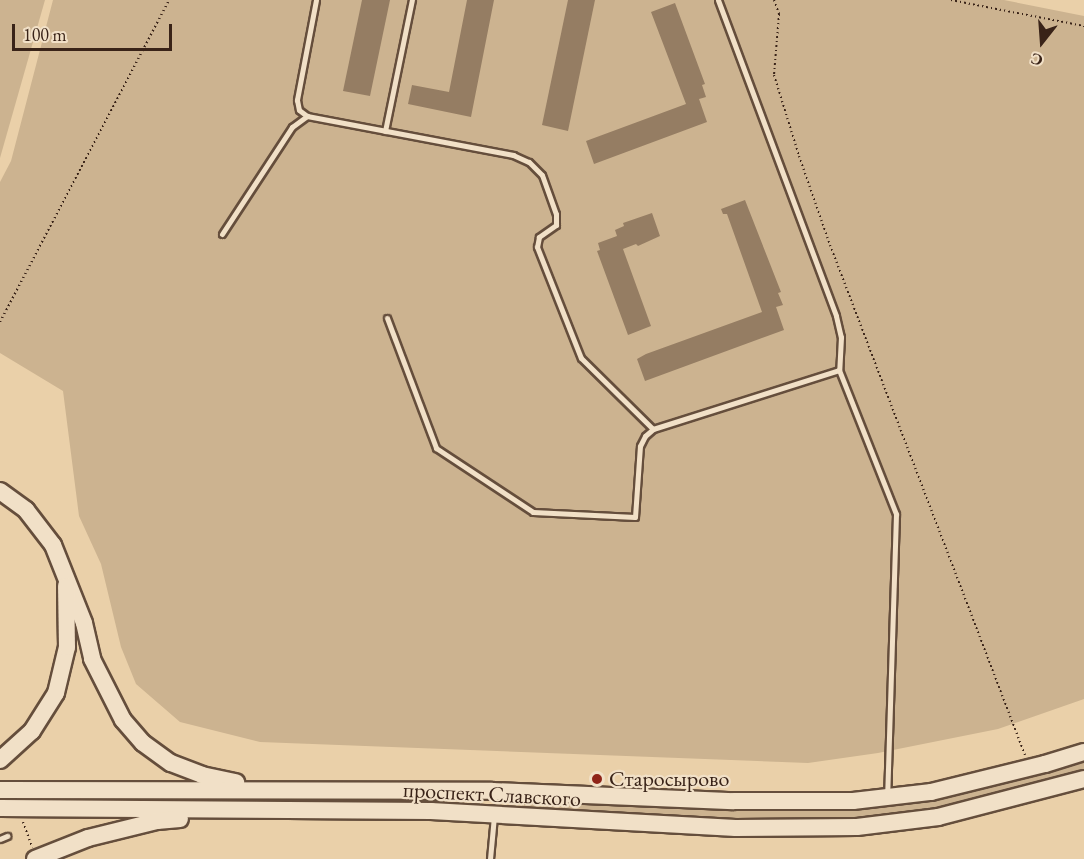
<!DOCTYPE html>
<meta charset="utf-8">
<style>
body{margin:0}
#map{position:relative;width:1084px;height:859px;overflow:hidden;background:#ead0a9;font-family:"EB Garamond",serif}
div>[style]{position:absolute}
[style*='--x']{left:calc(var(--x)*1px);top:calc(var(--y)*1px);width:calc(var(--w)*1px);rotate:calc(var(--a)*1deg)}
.green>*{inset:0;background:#ccb390}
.building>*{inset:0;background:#957d63}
.path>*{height:2px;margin-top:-1px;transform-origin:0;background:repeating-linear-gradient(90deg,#392318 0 1.5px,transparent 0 4.5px)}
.roads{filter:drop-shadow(2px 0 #654e3c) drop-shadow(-2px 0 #654e3c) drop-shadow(0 2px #654e3c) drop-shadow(0 -2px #654e3c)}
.lane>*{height:5px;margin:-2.5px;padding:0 2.5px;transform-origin:2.5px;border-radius:2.5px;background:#f1e0c7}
.secondary>*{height:16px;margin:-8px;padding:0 8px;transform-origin:8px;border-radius:8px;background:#f1e0c7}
.dots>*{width:16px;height:16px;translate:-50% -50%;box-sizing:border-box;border:3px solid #f1e0c7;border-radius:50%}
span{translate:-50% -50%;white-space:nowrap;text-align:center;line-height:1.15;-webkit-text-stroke:4.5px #f1e0c7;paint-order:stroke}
.poi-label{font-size:22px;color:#392318}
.left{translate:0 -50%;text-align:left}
.street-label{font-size:22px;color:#392318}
.north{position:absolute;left:1012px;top:12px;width:60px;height:60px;-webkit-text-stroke:4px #f1e0c7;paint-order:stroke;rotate:197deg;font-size:16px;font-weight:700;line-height:24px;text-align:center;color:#392318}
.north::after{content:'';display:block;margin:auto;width:21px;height:27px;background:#392318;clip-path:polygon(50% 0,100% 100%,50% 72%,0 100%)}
.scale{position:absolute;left:12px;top:24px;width:160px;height:27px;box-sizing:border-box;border:3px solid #392318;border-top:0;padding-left:8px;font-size:18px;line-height:21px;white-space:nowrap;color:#392318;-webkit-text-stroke:4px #f1e0c7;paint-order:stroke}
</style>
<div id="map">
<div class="green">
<i style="clip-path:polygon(0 0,45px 0,0 158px)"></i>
<i style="clip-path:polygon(53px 0,1004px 0,1084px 16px,1084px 699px,998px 729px,878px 753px,808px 763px,260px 742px,180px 722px,136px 684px,121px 647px,101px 564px,79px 516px,63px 391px,0 353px,0 182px,11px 161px)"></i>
<i style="clip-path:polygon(1084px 758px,1084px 772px,996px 795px,936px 808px,856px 818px,733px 820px,532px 809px,514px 804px,519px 801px,659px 807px,799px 808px)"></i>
</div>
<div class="building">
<i style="clip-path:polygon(362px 0,390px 0,370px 96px,343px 91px)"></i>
<i style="clip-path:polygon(467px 0,494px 0,471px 117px,408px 104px,412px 85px,449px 92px)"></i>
<i style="clip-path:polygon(568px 0,595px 0,568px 131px,542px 125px)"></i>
<i style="clip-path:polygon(675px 3px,705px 84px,702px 85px,706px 97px,699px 99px,707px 122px,594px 164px,586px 141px,686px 104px,651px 12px)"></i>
<i style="clip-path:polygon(745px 200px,781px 292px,778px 293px,783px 305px,776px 307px,784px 330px,645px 381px,637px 359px,646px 354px,762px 312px,727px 214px,723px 214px,721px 209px)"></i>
<i style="clip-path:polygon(652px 213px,660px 236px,638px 246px,636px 244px,623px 249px,651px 326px,628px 335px,597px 251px,600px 250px,598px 243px,617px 236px,615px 230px,624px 226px,623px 223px)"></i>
</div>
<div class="path">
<i style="--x:774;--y:0;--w:15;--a:70"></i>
<i style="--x:779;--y:14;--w:61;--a:94.7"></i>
<i style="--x:774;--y:75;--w:85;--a:72.8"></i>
<i style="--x:799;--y:156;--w:94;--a:70.8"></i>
<i style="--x:830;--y:245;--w:546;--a:69.08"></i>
<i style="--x:951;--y:0;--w:136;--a:11.1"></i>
<i style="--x:0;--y:322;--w:364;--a:-62.3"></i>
<i style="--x:23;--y:822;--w:27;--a:70"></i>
</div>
<div class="roads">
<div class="lane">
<i style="--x:316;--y:0;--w:102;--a:100.8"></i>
<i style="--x:297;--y:100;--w:10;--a:79"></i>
<i style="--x:299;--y:110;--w:10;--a:37"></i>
<i style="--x:307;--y:116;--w:210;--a:10.7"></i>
<i style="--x:513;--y:155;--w:17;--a:24"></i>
<i style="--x:529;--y:162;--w:18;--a:45"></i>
<i style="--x:542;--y:175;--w:41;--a:70.3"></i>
<i style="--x:556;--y:214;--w:11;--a:90"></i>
<i style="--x:556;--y:225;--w:21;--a:145"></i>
<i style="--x:539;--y:237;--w:10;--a:101"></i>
<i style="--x:537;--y:247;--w:119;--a:68.4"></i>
<i style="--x:581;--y:358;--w:101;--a:44.6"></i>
<i style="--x:653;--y:429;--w:195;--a:-17.6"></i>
<i style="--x:718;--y:0;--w:337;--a:69.5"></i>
<i style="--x:836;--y:316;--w:22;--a:77"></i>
<i style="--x:841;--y:337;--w:33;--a:93"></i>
<i style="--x:839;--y:370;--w:155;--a:68.4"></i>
<i style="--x:896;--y:514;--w:281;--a:91.8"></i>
<i style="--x:385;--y:131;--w:134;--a:-78.4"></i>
<i style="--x:222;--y:234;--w:128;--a:-56.8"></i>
<i style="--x:292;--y:127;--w:19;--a:-36"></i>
<i style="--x:387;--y:318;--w:139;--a:69.3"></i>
<i style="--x:436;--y:448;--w:116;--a:33.4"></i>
<i style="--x:533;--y:512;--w:102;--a:2.8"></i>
<i style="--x:635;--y:517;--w:71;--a:-86"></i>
<i style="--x:640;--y:446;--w:11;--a:-63"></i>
<i style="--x:645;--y:436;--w:11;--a:-41"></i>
<i style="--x:0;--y:839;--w:8;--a:-23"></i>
<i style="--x:490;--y:859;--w:43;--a:-84.7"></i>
</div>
<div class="secondary">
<i style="--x:0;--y:491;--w:32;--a:36"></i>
<i style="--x:26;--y:510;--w:44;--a:52.4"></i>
<i style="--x:53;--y:545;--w:84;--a:68.3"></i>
<i style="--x:84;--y:623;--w:37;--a:77"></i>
<i style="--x:92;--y:659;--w:68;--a:63.1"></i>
<i style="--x:123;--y:720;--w:30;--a:49"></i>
<i style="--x:143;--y:743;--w:34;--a:36"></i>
<i style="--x:171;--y:763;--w:33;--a:21"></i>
<i style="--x:202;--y:775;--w:35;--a:12"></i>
<i style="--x:0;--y:760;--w:43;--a:-42.2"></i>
<i style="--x:32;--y:731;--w:45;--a:-57.7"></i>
<i style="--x:56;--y:693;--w:47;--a:-76.6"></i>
<i style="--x:67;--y:647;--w:61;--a:-90.9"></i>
<i style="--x:0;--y:790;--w:492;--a:0.1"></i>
<i style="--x:492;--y:791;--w:242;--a:2.4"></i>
<i style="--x:734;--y:801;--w:119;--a:0"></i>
<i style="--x:853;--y:801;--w:79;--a:-6.6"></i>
<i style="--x:931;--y:792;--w:117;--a:-13.8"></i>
<i style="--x:1045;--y:764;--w:41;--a:-17.1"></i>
<i style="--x:0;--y:808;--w:431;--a:0.4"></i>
<i style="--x:431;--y:811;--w:305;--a:3.2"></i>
<i style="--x:736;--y:828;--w:121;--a:-0.5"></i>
<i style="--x:857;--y:827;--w:82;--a:-7"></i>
<i style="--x:938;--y:817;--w:151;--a:-14.6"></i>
<i style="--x:35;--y:859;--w:57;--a:-21.6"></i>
<i style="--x:88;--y:838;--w:71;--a:-13.8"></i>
<i style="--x:157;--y:821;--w:23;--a:-5"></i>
</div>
</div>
<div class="dots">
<i style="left:597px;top:779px;background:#8f2418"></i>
</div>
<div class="poi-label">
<span class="left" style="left:609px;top:779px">Старосырово</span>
</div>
<div class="street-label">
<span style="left:492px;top:794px;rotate:3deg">проспект Славского</span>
</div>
<div class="north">С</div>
<div class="scale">100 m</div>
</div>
